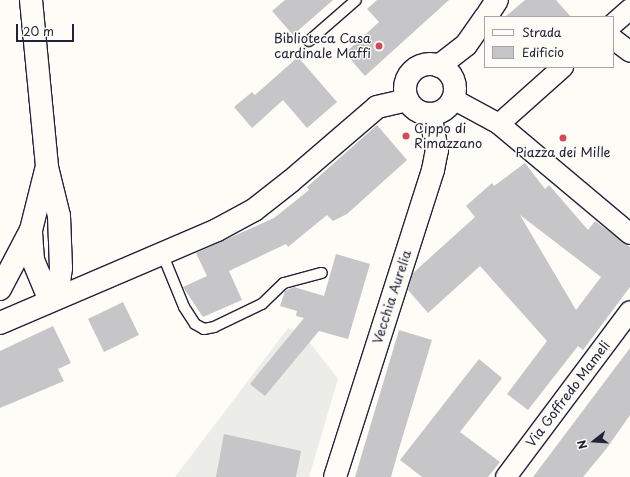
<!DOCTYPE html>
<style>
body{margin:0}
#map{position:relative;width:630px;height:477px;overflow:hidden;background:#fdfcf7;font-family:"Playpen Sans",sans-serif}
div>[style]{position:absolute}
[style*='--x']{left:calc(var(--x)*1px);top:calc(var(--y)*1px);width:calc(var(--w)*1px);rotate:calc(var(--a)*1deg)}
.built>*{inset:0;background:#ecece9}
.building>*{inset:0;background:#c6c6c8}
.roads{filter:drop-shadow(1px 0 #22223b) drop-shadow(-1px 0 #22223b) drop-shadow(0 1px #22223b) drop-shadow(0 -1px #22223b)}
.service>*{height:10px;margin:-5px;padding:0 5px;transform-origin:5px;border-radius:5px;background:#fdfcf7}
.minor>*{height:20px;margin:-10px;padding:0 10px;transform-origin:10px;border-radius:10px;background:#fdfcf7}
.secondary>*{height:22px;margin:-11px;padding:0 11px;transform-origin:11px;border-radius:11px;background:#fdfcf7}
.secondary>.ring{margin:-11px;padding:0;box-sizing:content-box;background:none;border:22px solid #fdfcf7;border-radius:50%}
.dots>*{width:11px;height:11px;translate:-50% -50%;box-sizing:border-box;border:2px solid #fdfcf7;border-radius:50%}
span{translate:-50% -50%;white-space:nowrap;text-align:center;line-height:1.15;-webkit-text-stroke:3px #fdfcf7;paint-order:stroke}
.poi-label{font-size:13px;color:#22223b}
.right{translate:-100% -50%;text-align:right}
.left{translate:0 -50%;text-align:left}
.street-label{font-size:13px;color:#22223b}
.legend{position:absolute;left:484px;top:16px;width:130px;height:52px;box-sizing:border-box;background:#fdfcf7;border:1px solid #a5a5ac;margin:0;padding:5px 7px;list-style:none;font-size:12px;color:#22223b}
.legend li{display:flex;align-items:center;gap:8px;height:20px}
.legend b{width:20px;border:1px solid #a5a5ac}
.north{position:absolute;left:574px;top:421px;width:40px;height:40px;-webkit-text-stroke:3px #fdfcf7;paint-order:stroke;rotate:253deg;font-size:11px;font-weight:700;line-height:16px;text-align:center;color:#22223b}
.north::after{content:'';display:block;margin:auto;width:14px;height:18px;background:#22223b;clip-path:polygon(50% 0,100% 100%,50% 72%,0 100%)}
.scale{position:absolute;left:16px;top:24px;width:58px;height:18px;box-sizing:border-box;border:2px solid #22223b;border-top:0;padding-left:5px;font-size:12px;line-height:14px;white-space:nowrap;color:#22223b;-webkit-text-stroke:3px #fdfcf7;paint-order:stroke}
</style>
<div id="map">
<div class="built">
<i style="clip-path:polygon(288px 328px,303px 334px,338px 379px,309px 477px,175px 477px)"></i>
</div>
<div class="building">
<i style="clip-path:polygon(285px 0,333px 0,293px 35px,272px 11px)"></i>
<i style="clip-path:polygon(377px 0,449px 0,365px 76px,345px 53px,379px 22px,367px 9px)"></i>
<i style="clip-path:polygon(525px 0,556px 0,571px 17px,505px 17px)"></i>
<i style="clip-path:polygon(298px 57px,337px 102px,307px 128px,283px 100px,252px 128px,234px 107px,252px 92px,255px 95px)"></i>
<i style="clip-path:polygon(377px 125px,407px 160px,347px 214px,333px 221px,327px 215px,288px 247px,286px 244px,229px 271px,242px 300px,203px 317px,183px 287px,207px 276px,196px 253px,274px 218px,309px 190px,307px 187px)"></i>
<i style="clip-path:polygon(evenodd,525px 163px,545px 189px,549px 185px,588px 230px,595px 221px,630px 247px,630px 287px,583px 350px,578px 346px,528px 410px,507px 394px,547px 341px,480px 266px,428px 313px,408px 290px,413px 273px,475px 217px,466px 206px,492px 183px,494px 186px,525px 163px,520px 215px,601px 277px,576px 310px,520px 215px)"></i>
<i style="clip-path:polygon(336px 254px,370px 264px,348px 339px,319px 331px,265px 396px,250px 384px,304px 318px,296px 316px,297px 311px,280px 306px,285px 291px,294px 287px,324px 296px)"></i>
<i style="clip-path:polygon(123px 302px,139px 335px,104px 352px,88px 319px)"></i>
<i style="clip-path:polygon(53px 326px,71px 363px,58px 369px,64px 381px,0 408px,0 351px)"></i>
<i style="clip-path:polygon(399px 330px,432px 340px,398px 452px,391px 477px,355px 477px)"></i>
<i style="clip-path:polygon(630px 348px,630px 415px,607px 448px,583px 477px,533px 477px)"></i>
<i style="clip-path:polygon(479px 359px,502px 378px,460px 432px,500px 462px,488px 477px,422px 477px,400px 460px)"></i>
<i style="clip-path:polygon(224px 434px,301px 451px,296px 477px,216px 477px)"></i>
</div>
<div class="roads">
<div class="service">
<i style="--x:309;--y:41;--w:62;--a:-41.1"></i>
<i style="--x:162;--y:253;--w:58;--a:67.8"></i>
<i style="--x:184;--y:307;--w:20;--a:57"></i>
<i style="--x:195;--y:324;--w:10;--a:29"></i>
<i style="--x:204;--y:329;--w:10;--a:-11"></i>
<i style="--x:214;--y:327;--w:53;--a:-25.6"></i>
<i style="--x:262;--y:304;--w:30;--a:-44"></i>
<i style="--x:284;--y:283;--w:39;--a:-15"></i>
</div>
<div class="minor">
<i style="--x:613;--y:24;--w:23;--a:-41"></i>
<i style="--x:613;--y:39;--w:21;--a:37"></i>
<i style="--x:453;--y:99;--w:52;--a:28.5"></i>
<i style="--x:499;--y:124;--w:171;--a:40"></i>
<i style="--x:499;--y:124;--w:86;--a:-41.7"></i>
<i style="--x:506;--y:477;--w:207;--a:-53.2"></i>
</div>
<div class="secondary">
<i style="--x:31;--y:0;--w:168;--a:84.5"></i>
<i style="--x:47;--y:167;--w:50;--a:76.2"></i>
<i style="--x:59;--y:216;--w:52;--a:87.8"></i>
<i style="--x:61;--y:268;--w:30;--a:98"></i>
<i style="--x:486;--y:17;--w:20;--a:-57"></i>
<i class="ring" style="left:405px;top:64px;width:28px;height:28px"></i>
<i style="--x:439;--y:66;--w:34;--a:-38"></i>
<i style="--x:466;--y:45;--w:33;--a:-55"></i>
<i style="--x:31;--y:232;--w:28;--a:86"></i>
<i style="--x:33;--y:260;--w:44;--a:67.5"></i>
<i style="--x:0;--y:289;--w:67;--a:-62.3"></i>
<i style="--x:31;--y:230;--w:62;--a:-76"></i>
<i style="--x:0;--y:323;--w:236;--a:-23.2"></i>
<i style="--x:217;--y:230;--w:42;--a:-28.4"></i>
<i style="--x:254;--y:210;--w:47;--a:-38.1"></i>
<i style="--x:291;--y:181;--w:113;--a:-40.7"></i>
<i style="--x:377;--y:107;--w:31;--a:-13"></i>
<i style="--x:335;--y:477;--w:322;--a:-72.3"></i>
<i style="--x:433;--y:170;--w:20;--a:-79"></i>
<i style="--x:437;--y:150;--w:37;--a:-101"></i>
</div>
</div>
<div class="dots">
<i style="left:379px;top:46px;background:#d1495b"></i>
<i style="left:406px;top:136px;background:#d1495b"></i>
<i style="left:563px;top:138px;background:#d1495b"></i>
</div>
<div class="poi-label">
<span class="right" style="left:371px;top:46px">Biblioteca Casa<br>cardinale Maffi</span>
<span class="left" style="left:414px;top:136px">Cippo di<br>Rimazzano</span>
<span style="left:563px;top:152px">Piazza dei Mille</span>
</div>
<div class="street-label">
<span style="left:392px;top:297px;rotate:-72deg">Vecchia Aurelia</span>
<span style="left:568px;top:394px;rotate:-53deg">Via Goffredo Mameli</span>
</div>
<ul class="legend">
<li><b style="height:5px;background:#fdfcf7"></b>Strada</li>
<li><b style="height:11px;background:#c6c6c8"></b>Edificio</li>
</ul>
<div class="north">N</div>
<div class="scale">20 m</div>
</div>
